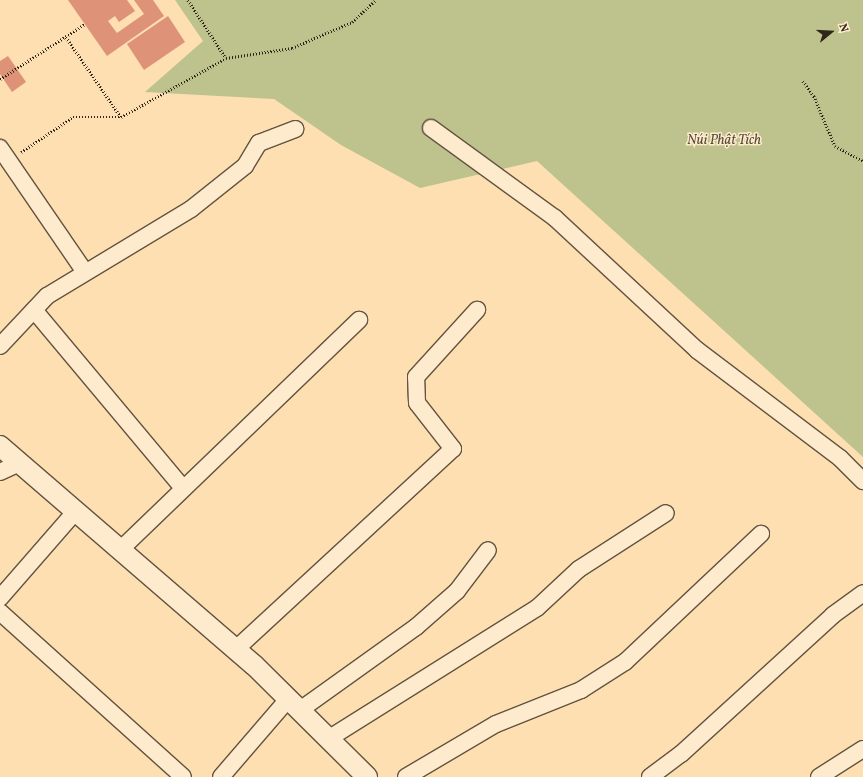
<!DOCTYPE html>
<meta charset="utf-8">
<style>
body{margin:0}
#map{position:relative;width:863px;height:777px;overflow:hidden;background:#fddfb2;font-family:Vollkorn,serif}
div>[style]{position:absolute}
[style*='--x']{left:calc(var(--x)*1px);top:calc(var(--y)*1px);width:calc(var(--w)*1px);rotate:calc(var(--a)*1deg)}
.green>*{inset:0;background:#bec28d}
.building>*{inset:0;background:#de9378}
.path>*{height:2.5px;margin-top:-1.25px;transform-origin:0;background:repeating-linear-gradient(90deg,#302519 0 1px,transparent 0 3px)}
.roads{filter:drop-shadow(1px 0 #63543f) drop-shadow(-1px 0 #63543f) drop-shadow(0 1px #63543f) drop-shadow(0 -1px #63543f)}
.minor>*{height:16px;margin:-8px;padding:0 8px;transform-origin:8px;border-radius:8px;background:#feeacd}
.tertiary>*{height:20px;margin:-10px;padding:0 10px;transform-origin:10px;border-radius:10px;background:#feeacd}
span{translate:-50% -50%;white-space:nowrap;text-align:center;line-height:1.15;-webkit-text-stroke:3px #feeacd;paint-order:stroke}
.park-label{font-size:14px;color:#544c36;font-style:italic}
.north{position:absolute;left:811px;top:12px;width:40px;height:40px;-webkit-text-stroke:3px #feeacd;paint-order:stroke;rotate:72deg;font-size:11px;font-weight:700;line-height:16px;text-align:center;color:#302519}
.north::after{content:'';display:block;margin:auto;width:14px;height:18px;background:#302519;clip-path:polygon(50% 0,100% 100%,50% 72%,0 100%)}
</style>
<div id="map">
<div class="green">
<i style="clip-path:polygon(175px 0,863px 0,863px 457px,537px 161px,420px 188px,341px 145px,274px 99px,145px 92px,203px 41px)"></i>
</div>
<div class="building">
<i style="clip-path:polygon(68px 0,127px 0,135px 11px,119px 22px,115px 16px,108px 21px,117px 33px,144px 14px,134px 0,153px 0,164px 16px,107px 56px)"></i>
<i style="clip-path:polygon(168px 16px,185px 42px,144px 70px,127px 44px)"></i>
<i style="clip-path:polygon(8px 56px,26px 82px,12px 92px,0 74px,0 61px)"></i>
</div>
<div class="path">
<i style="--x:188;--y:0;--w:69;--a:56.8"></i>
<i style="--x:66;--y:37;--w:97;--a:55.5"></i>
<i style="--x:0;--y:79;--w:101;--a:-32.9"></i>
<i style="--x:803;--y:81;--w:19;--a:54"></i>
<i style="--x:814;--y:96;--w:54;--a:67.2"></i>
<i style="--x:835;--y:146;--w:32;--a:28"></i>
<i style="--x:21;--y:152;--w:63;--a:-33.9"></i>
<i style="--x:73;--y:117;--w:48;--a:0"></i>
<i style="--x:121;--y:117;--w:120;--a:-29.3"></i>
<i style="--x:226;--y:58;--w:67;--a:-8.6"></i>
<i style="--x:292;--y:48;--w:65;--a:-23.4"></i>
<i style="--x:352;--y:22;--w:33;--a:-43"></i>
</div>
<div class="roads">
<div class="minor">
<i style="--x:431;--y:128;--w:153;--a:36"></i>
<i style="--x:555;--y:218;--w:194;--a:42.9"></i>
<i style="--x:697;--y:350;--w:179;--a:37.1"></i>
<i style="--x:840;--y:458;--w:33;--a:45"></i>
<i style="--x:0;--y:148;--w:150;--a:55.6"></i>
<i style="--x:34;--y:310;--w:231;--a:50.1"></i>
<i style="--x:0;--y:346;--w:69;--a:-46.8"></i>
<i style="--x:47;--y:296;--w:168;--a:-31.1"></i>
<i style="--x:191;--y:209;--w:69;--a:-38.5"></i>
<i style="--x:245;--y:166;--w:27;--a:-59"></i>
<i style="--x:259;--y:143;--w:39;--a:-21"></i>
<i style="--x:0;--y:472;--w:21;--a:-25"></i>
<i style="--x:120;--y:550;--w:332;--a:-43.9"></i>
<i style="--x:0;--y:598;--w:116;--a:-48.9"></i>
<i style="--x:0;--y:612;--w:246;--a:42"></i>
<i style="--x:236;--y:649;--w:295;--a:-42.7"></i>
<i style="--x:453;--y:449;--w:58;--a:-128"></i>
<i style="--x:417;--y:403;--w:26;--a:-92"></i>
<i style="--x:416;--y:377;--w:91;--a:-47.7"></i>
<i style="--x:300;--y:710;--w:143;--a:-35.6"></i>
<i style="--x:416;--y:627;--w:55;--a:-41.3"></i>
<i style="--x:457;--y:591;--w:51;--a:-52.9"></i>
<i style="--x:328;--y:739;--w:247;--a:-32.1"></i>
<i style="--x:537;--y:608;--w:57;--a:-42.9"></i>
<i style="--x:579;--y:569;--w:103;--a:-32.8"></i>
<i style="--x:221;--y:777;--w:103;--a:-49.3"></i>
<i style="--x:406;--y:777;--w:104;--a:-30.5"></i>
<i style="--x:496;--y:724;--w:92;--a:-21.8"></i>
<i style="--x:581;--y:690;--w:52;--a:-32.5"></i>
<i style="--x:625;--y:662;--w:187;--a:-43.3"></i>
<i style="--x:650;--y:777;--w:39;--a:-37"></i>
<i style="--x:681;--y:754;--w:206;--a:-42.4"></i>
<i style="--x:833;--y:615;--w:37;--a:-36"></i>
<i style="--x:819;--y:777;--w:52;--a:-32.5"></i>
</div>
<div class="tertiary">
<i style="--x:0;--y:446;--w:335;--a:40.8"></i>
<i style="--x:254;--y:665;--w:159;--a:44.7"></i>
</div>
</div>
<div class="park-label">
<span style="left:724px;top:141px">Núi Phật Tích</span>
</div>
<div class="north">N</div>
</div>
